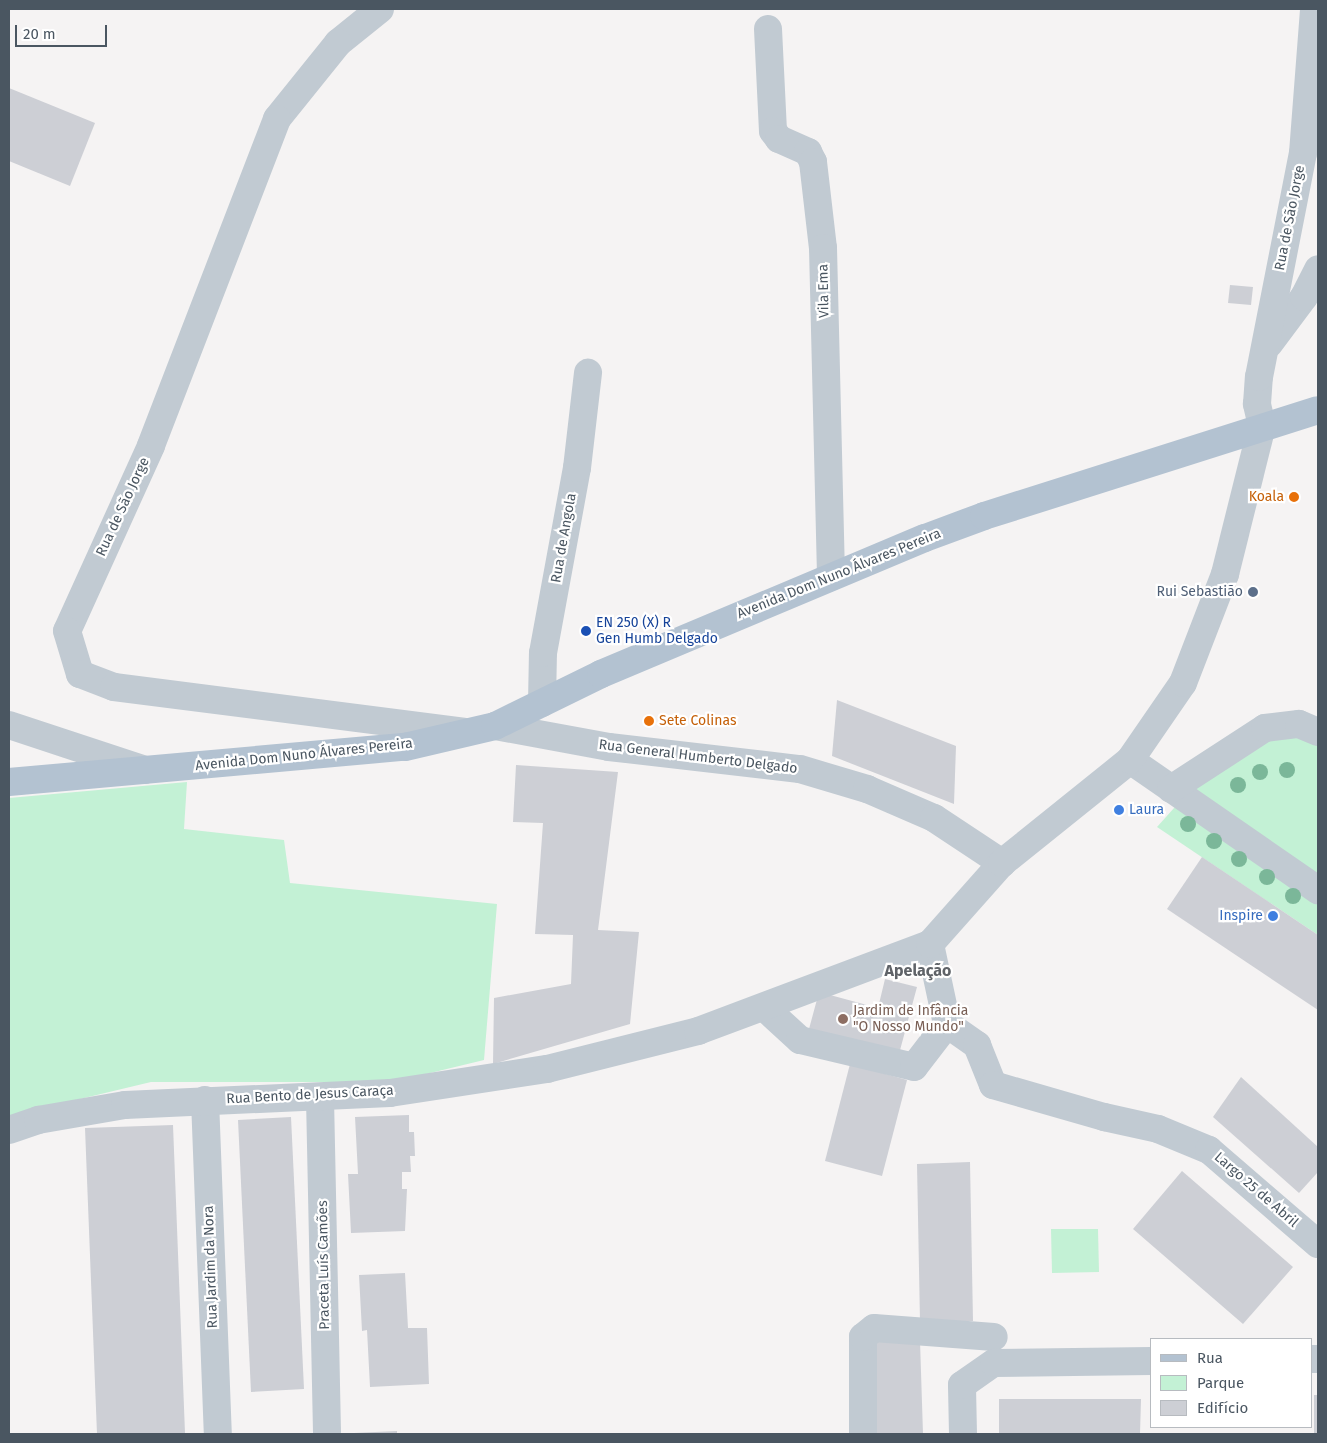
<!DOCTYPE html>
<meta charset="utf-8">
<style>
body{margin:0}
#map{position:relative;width:1327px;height:1443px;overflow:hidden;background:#f5f3f3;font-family:"Fira Sans",sans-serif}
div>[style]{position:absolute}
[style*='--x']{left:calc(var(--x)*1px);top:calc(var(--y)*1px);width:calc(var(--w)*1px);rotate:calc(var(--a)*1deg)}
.green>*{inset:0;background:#c3f1d5}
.building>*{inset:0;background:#cdcfd5}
.minor>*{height:28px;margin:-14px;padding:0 14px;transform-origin:14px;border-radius:14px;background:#c1cad2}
.major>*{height:28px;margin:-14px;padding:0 14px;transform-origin:14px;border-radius:14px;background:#b3c2d1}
.trees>*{width:16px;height:16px;margin:-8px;border-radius:50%;background:#7bb799}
.dots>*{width:14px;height:14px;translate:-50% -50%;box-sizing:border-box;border:2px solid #fff;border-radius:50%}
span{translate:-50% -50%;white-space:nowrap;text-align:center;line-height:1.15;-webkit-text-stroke:4.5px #fff;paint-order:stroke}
.street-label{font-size:14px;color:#4a5661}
.food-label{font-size:14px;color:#c56008}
.right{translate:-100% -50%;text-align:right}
.left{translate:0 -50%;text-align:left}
.service-label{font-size:14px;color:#4e5e75}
.transit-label{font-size:14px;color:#164399}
.shop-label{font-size:14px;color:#366cbe}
.education-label{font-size:14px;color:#785e54}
.quarter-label{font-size:16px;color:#5f6368;font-weight:700}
.frame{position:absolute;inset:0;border:10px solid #4a5661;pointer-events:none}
.legend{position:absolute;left:1150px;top:1338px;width:162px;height:90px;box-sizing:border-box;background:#fff;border:1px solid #b7bbc0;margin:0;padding:6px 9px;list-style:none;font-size:15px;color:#4a5661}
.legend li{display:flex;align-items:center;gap:10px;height:25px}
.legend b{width:25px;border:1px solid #b7bbc0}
.scale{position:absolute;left:15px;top:25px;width:92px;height:22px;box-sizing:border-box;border:2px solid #4a5661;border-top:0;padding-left:6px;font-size:15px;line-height:18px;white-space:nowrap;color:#4a5661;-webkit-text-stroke:4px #fff;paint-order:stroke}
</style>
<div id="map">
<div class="green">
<i style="clip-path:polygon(1272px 736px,1318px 740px,1318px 935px,1157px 827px,1192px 788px)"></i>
<i style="clip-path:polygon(187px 782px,184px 829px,284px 840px,290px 883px,497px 904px,484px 1060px,393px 1082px,151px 1082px,9px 1116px,9px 798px)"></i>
<i style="clip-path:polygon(1051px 1229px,1098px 1229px,1099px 1272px,1052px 1273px)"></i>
</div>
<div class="building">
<i style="clip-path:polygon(9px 88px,95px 123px,70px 186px,9px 161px)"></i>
<i style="clip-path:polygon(1230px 285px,1253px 287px,1251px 305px,1228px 303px)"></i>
<i style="clip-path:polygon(837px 700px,956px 746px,954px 804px,832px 756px)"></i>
<i style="clip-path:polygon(516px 765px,618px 772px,598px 930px,639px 932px,630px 1024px,493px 1064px,494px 998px,571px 984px,573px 935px,535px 934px,543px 823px,513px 822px)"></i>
<i style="clip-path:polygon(1202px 857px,1318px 935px,1318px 1010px,1167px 909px)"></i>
<i style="clip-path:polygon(885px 979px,917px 987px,899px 1054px,809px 1029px,819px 992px,878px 1008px)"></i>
<i style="clip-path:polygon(850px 1064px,907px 1080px,882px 1176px,825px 1161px)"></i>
<i style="clip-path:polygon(1241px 1077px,1318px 1147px,1318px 1172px,1299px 1193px,1213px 1117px)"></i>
<i style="clip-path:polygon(409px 1115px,409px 1132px,414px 1132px,415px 1156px,410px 1156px,411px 1172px,402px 1172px,402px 1189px,407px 1189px,405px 1231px,351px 1233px,348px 1174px,358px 1174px,355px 1117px)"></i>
<i style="clip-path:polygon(291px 1117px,304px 1389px,251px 1392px,238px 1120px)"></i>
<i style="clip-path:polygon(173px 1125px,185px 1433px,97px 1434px,85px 1128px)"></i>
<i style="clip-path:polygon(970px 1162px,973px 1321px,920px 1322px,917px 1164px)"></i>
<i style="clip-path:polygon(1182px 1171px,1293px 1267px,1243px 1324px,1133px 1229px)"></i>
<i style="clip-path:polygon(405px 1273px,408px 1328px,427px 1328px,429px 1384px,370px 1387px,367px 1330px,362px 1331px,359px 1275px)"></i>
<i style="clip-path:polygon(920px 1341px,923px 1434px,874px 1434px,872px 1342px)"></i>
<i style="clip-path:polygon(1314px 1395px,1318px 1395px,1318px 1434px,1314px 1434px)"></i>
<i style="clip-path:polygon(999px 1399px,1141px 1399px,1140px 1434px,999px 1434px)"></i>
<i style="clip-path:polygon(397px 1431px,397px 1434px,354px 1434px,354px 1433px)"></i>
</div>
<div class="minor">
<i style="--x:380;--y:9;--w:54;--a:141"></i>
<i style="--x:338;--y:43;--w:97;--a:128.8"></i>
<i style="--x:277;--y:119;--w:350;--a:111.1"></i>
<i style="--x:151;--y:446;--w:203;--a:114.4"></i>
<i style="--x:67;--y:631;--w:45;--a:73.2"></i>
<i style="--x:80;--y:674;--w:36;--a:21"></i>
<i style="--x:114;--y:687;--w:352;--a:7.3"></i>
<i style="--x:768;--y:29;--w:102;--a:87.2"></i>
<i style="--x:773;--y:131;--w:10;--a:53"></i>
<i style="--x:779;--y:139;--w:32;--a:24"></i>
<i style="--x:808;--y:152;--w:11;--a:63"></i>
<i style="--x:813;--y:162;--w:87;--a:83.4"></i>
<i style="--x:823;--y:248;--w:329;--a:88.6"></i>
<i style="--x:1269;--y:344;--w:59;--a:-53.3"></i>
<i style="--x:1304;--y:297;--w:31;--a:-63"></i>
<i style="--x:542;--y:703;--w:50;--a:-88.9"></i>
<i style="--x:543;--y:653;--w:188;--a:-79.6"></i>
<i style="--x:577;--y:468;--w:96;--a:-83.4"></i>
<i style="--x:9;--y:725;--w:143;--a:18.3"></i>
<i style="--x:495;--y:726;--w:116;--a:10.4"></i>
<i style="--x:609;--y:747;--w:192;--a:6.6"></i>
<i style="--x:800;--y:769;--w:70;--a:16.6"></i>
<i style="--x:867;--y:789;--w:73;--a:23.4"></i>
<i style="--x:934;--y:818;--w:82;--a:33.5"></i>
<i style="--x:1130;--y:760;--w:229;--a:34.7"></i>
<i style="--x:1171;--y:789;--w:112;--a:-33"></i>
<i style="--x:1265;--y:728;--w:34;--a:-7"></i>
<i style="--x:1299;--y:724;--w:21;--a:23"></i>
<i style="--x:764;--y:1007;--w:49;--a:42.5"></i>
<i style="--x:800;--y:1040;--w:117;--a:13.3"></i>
<i style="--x:914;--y:1067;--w:54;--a:-52.5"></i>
<i style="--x:947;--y:1024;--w:82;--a:-102"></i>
<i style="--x:947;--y:1024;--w:37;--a:35"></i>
<i style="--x:977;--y:1045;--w:43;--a:68.2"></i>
<i style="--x:993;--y:1085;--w:116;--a:16.1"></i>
<i style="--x:1104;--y:1117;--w:55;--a:12.5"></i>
<i style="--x:1158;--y:1129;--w:55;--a:22.4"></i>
<i style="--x:1209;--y:1150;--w:144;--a:40.8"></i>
<i style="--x:320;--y:1098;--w:334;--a:88.8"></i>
<i style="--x:205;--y:1100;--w:334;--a:87.8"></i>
<i style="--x:9;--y:1130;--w:31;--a:-19"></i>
<i style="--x:38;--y:1120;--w:88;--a:-9.8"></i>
<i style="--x:125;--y:1105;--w:265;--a:-2.6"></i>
<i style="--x:390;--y:1093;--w:159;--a:-8.7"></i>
<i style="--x:547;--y:1069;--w:156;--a:-14.1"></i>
<i style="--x:698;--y:1031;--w:248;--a:-20.6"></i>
<i style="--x:930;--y:944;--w:108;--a:-48.4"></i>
<i style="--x:1002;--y:863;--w:164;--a:-38.8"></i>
<i style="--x:1130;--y:760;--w:93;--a:-55.5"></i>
<i style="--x:1183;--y:683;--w:117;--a:-68.9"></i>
<i style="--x:1225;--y:574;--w:153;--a:-76"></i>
<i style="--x:1262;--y:426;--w:23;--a:-103"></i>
<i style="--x:1257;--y:404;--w:27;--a:-86"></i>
<i style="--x:1259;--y:377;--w:228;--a:-78.9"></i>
<i style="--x:1303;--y:153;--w:144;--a:-85.6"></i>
<i style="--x:1311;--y:1359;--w:7;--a:0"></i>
<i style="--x:863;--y:1434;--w:97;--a:-90"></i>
<i style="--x:863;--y:1337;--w:14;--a:-39"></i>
<i style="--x:874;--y:1328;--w:120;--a:4.3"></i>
<i style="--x:963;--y:1434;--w:49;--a:-91.2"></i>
<i style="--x:962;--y:1385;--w:39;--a:-35"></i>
<i style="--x:994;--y:1363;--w:157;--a:-0.7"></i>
</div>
<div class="major">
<i style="--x:9;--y:782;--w:398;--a:-5.1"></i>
<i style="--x:405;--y:747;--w:92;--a:-13.1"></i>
<i style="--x:495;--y:726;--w:118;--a:-26.1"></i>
<i style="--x:601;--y:674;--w:351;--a:-22.8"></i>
<i style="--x:925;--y:538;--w:63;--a:-20.4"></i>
<i style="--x:984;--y:516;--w:350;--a:-17.6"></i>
</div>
<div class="trees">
<i style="left:1287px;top:770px"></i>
<i style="left:1260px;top:772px"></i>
<i style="left:1238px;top:785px"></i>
<i style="left:1188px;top:824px"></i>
<i style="left:1214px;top:841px"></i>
<i style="left:1239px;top:859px"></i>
<i style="left:1267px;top:877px"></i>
<i style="left:1293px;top:896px"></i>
</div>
<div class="dots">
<i style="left:1294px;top:497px;background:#e8710a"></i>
<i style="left:1253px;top:592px;background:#5c6f8a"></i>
<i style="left:586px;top:631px;background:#1a4fb4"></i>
<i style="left:649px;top:721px;background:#e8710a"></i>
<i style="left:1119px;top:810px;background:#3f7fe0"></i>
<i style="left:1273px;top:916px;background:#3f7fe0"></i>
<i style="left:843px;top:1019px;background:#8d6e63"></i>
</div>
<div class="street-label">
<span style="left:1290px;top:218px;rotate:-79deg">Rua de São Jorge</span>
<span style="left:824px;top:291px;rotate:-91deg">Vila Ema</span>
<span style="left:123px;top:507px;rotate:-65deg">Rua de São Jorge</span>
<span style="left:564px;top:538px;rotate:-80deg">Rua de Angola</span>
<span style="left:839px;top:574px;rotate:-22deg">Avenida Dom Nuno Álvares Pereira</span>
<span style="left:304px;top:755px;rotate:-6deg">Avenida Dom Nuno Álvares Pereira</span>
<span style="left:698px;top:757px;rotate:7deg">Rua General Humberto Delgado</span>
<span style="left:310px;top:1095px;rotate:-3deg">Rua Bento de Jesus Caraça</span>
<span style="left:1256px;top:1190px;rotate:41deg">Largo 25 de Abril</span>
<span style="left:324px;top:1265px;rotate:-91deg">Praceta Luís Camões</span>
<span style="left:211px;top:1267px;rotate:-92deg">Rua Jardim da Nora</span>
</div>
<div class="food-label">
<span class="right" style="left:1284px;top:497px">Koala</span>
<span class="left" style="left:659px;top:721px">Sete Colinas</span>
</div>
<div class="service-label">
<span class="right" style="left:1243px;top:592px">Rui Sebastião</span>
</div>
<div class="transit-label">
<span class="left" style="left:596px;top:631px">EN 250 (X) R<br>Gen Humb Delgado</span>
</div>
<div class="shop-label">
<span class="left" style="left:1129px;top:810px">Laura</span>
<span class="right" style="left:1263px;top:916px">Inspire</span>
</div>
<div class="education-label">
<span class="left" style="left:853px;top:1019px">Jardim de Infância<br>"O Nosso Mundo"</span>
</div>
<div class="quarter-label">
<span style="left:918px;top:971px">Apelação</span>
</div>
<div class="frame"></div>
<ul class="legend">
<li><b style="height:6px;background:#b3c2d1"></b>Rua</li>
<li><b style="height:14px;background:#c3f1d5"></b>Parque</li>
<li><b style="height:14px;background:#cdcfd5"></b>Edifício</li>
</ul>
<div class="scale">20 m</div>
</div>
